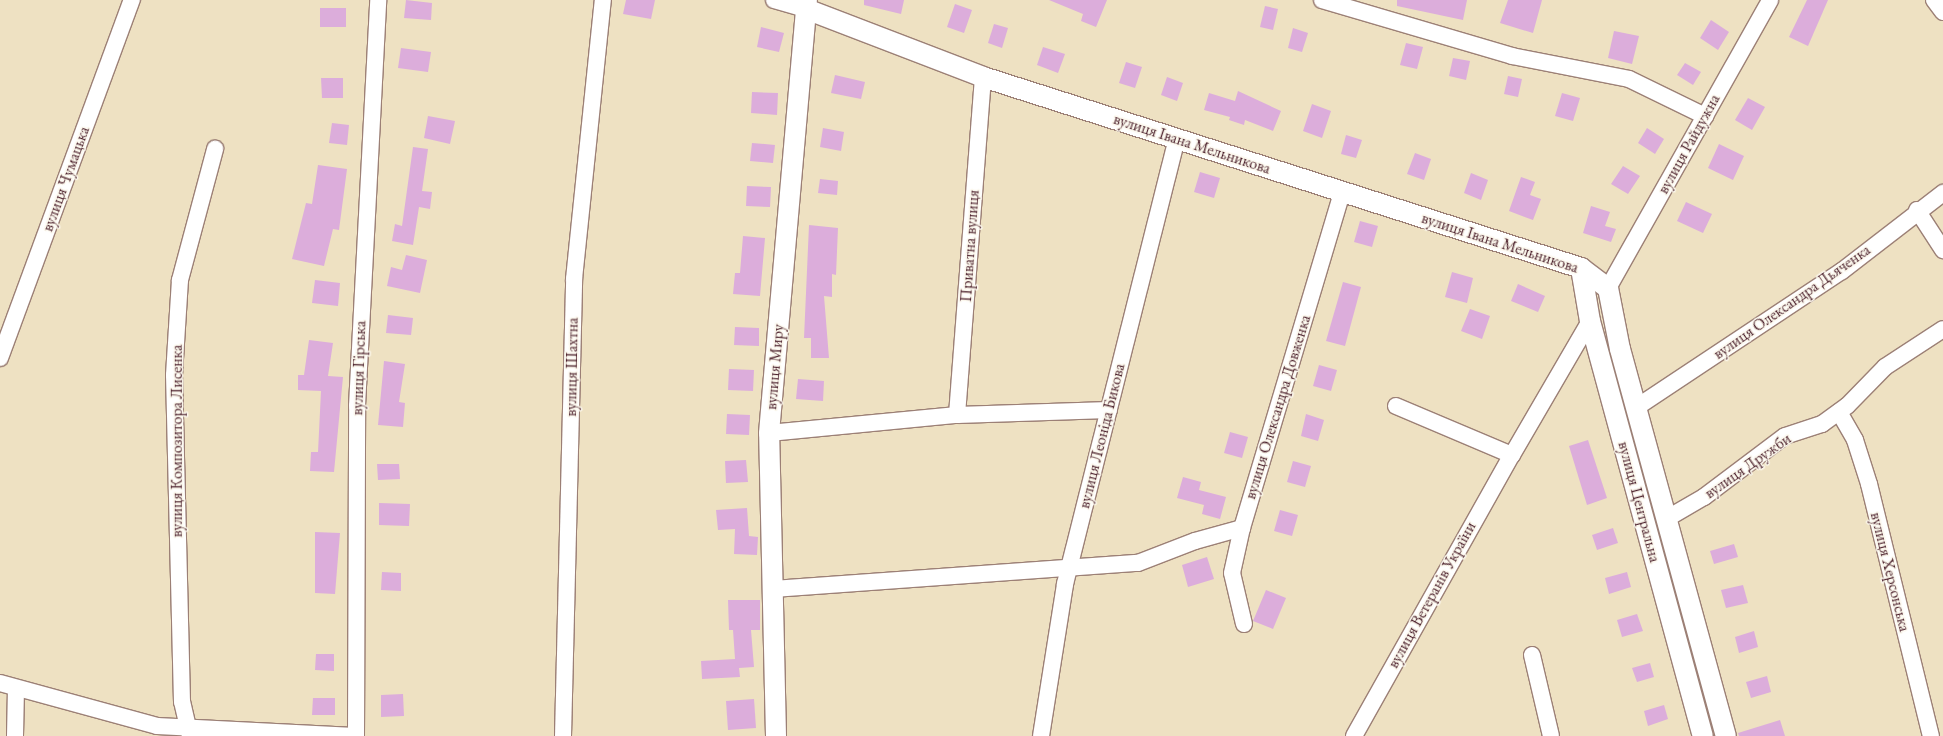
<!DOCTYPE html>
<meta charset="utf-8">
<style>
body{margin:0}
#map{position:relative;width:1943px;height:736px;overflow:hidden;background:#eee1c2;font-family:"EB Garamond",serif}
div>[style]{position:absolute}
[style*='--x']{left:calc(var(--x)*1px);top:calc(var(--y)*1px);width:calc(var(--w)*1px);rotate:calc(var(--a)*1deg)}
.building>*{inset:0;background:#dcaddb}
.roads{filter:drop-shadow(1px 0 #9c8076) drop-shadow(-1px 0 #9c8076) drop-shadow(0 1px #9c8076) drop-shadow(0 -1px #9c8076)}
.minor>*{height:16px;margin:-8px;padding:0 8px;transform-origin:8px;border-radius:8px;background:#fff}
.tertiary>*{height:20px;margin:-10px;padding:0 10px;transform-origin:10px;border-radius:10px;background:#fff}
span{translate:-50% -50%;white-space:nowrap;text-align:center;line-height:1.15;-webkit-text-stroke:3px #fbf7ec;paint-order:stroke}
.street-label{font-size:16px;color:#4a1f2b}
</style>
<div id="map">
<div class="building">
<i style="clip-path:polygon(406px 0,432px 3px,431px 20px,404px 18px)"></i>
<i style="clip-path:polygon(626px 0,655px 0,651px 19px,623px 14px)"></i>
<i style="clip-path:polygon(864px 0,904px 0,901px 14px,864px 5px)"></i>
<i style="clip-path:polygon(1049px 0,1107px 0,1096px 27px,1081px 21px,1083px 14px)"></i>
<i style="clip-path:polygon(1397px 0,1467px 0,1463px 20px,1397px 6px)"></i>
<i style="clip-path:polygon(1508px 0,1542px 0,1533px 33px,1500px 23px)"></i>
<i style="clip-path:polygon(1807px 0,1828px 0,1808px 46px,1789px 37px)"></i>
<i style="clip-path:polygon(955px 4px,972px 10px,964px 33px,947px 27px)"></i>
<i style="clip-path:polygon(1265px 6px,1278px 9px,1273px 30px,1260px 27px)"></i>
<i style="clip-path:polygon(320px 8px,346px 8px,346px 27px,320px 27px)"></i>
<i style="clip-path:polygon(1711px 20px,1729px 32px,1718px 50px,1700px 38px)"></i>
<i style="clip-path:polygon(994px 24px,1008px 28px,1002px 48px,988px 43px)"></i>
<i style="clip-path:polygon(761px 27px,784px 33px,779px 52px,757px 47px)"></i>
<i style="clip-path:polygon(1293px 28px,1308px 33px,1302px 52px,1288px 48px)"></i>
<i style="clip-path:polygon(1614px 31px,1639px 36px,1632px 64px,1608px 58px)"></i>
<i style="clip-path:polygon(1406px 43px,1423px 47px,1417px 69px,1400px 65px)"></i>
<i style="clip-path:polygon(1043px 47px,1065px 54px,1058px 73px,1037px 65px)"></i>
<i style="clip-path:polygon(401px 48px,431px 52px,428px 72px,398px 68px)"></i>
<i style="clip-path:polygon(1453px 58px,1470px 61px,1466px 80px,1449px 76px)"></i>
<i style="clip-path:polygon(1126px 62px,1142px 67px,1135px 88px,1119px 83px)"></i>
<i style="clip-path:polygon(1685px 63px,1701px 72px,1693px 85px,1677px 75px)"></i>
<i style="clip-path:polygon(835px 75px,865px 82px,861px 99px,831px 93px)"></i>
<i style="clip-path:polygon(1508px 76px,1522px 79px,1518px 97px,1504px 94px)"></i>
<i style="clip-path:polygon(1167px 77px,1183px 83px,1177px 101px,1161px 95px)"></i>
<i style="clip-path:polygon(321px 78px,343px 78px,343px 98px,322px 98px)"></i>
<i style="clip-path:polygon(1238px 91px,1281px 111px,1273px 131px,1245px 120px,1244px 125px,1229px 120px,1230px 117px,1204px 110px,1209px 93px,1235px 101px)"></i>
<i style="clip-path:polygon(752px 92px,778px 93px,777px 115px,751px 113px)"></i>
<i style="clip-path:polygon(1562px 93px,1580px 98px,1573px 121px,1555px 116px)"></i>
<i style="clip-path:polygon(1748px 98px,1765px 107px,1752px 130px,1735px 120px)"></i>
<i style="clip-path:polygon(1312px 104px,1331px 111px,1322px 138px,1303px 131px)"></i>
<i style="clip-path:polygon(428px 116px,455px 121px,450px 144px,424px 138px)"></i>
<i style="clip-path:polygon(332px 123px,349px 125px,347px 145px,329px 143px)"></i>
<i style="clip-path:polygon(823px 128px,844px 132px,841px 151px,820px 147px)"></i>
<i style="clip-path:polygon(1647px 128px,1664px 139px,1655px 154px,1638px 143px)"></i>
<i style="clip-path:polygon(1346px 135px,1362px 140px,1356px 158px,1341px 154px)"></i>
<i style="clip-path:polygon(752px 143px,775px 145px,773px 163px,750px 161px)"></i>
<i style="clip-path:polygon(1719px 144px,1744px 156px,1733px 180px,1708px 168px)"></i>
<i style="clip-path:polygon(413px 147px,428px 149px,422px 191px,432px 192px,430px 209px,419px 207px,413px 245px,392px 241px,395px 224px,402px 226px)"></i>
<i style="clip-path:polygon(1415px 153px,1431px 159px,1424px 180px,1407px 174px)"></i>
<i style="clip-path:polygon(318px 165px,347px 169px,339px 230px,333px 229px,324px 266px,292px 259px,306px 203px,312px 204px)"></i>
<i style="clip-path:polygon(1623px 166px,1640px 176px,1628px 194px,1611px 184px)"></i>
<i style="clip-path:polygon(1200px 172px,1220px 178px,1214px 198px,1194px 192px)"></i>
<i style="clip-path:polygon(1471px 173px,1488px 180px,1481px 200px,1464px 193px)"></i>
<i style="clip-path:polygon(1521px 177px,1535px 182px,1530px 195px,1541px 199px,1533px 220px,1509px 211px)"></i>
<i style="clip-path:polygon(820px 179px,838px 181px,837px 195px,818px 193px)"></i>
<i style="clip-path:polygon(747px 186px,771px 187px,770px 207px,746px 206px)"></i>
<i style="clip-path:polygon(1686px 202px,1712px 214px,1703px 233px,1677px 221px)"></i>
<i style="clip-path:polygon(1591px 206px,1610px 212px,1605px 226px,1616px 229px,1611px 242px,1583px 233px)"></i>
<i style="clip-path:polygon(1360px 221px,1378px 226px,1372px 247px,1354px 242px)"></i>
<i style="clip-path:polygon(809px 225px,838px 228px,836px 275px,832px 274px,832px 297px,824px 296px,829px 358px,811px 358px,811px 338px,804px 338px)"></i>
<i style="clip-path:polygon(743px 236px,765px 238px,760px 296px,733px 294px,735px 273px,740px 273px)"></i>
<i style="clip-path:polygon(406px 255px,427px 260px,420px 293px,387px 286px,391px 267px,402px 270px)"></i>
<i style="clip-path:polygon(1452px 272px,1473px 278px,1467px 303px,1445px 297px)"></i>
<i style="clip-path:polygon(315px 280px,340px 283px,338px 306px,312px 303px)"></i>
<i style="clip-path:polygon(1343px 282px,1361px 287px,1345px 346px,1326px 341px)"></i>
<i style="clip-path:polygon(1518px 284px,1545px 296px,1538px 312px,1511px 301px)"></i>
<i style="clip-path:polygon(1470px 309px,1490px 316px,1482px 339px,1461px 331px)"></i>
<i style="clip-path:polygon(388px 315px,413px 318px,411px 335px,386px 333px)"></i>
<i style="clip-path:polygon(735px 327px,759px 328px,759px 346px,734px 345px)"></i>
<i style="clip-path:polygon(309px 340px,333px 343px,328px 376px,343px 377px,334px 472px,310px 471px,311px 452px,318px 452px,321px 391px,298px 390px,298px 375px,304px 375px)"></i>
<i style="clip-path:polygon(384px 361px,405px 364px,399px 402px,405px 403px,403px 427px,378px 425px)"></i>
<i style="clip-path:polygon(1319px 365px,1337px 370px,1331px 391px,1313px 386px)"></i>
<i style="clip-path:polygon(729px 369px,754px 370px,753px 391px,728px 390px)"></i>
<i style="clip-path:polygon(798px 379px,824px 381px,823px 401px,796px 399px)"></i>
<i style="clip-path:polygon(727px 414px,750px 415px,749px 435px,726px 434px)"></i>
<i style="clip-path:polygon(1306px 414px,1324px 420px,1318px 441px,1301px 436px)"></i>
<i style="clip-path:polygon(1230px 432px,1248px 437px,1242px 458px,1224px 453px)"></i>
<i style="clip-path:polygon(1588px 440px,1607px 498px,1587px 505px,1569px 446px)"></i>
<i style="clip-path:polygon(746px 460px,748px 482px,726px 483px,725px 461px)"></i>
<i style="clip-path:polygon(1293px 461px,1311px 466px,1305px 487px,1287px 482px)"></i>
<i style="clip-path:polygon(377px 464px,399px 464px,400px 479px,378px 480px)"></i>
<i style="clip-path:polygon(1183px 477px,1201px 482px,1199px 490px,1226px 497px,1220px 519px,1202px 514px,1204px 505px,1177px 498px)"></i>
<i style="clip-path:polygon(379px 503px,410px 504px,409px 526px,379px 525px)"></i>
<i style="clip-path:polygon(747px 508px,749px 536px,758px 537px,757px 555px,734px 554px,735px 529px,718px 530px,716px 510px)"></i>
<i style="clip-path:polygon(1280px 510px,1298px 515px,1292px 536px,1274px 531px)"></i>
<i style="clip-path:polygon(1613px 528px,1618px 543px,1597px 550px,1592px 535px)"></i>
<i style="clip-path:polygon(315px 532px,340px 533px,335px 594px,315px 593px)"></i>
<i style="clip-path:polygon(1734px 544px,1738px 557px,1714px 564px,1710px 551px)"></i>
<i style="clip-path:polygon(1207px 557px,1214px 579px,1188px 587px,1182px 565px)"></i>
<i style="clip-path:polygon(382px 572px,401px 573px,401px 591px,381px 590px)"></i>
<i style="clip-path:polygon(1627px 572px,1631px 587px,1609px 594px,1605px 578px)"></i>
<i style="clip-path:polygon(1743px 585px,1748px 603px,1726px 608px,1721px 590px)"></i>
<i style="clip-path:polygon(1266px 590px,1286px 598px,1273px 629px,1253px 621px)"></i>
<i style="clip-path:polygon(728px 600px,760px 600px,760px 630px,751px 630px,754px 667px,739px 668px,740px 677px,702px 679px,701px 661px,735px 659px,733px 630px,729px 630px)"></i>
<i style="clip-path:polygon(1637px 614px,1643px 631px,1622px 637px,1617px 620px)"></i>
<i style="clip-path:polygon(1754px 631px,1758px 647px,1739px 653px,1735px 637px)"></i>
<i style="clip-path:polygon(316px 654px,334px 654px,334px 671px,315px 670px)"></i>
<i style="clip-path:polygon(1650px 663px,1654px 677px,1637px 682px,1632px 668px)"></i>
<i style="clip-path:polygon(1767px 676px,1771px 692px,1751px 698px,1746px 682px)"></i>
<i style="clip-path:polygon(403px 694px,404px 716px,381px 717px,381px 695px)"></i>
<i style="clip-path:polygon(313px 698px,335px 698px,335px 715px,312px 715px)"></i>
<i style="clip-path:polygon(754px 699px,756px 728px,728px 730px,726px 701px)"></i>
<i style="clip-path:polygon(1664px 705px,1668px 719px,1648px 726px,1644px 711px)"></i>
<i style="clip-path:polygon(1780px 720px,1785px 736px,1739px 736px,1738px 733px)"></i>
</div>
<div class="roads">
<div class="minor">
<i style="--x:774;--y:0;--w:33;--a:16"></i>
<i style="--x:1322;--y:0;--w:198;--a:16.4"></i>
<i style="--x:1512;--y:56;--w:119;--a:11.1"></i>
<i style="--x:1629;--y:79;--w:85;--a:26"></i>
<i style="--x:1934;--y:0;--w:15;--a:53"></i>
<i style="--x:1917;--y:210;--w:48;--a:57"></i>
<i style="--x:1608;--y:288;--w:330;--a:-60.6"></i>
<i style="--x:0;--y:358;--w:382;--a:-69.8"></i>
<i style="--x:1396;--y:406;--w:126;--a:22.9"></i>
<i style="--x:1512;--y:455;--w:155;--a:-59.8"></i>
<i style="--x:1637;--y:407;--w:246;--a:-33.6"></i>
<i style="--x:1842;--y:271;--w:128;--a:-37.7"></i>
<i style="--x:1839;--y:412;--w:32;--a:60"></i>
<i style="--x:1855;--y:440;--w:46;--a:72.3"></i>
<i style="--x:1869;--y:484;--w:260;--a:76.2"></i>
<i style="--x:957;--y:415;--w:339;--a:-85.6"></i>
<i style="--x:769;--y:433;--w:189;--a:-5.5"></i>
<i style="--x:957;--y:415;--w:152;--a:-1.9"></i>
<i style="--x:1666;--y:519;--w:44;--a:-30.1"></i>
<i style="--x:1704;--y:497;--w:101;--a:-37"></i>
<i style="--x:1785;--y:436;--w:39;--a:-18"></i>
<i style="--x:1822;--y:424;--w:31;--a:-36"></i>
<i style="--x:1847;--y:406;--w:54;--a:-45.7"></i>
<i style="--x:1885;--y:367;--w:69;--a:-33.2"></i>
<i style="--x:773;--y:589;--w:366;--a:-4.1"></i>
<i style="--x:1138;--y:563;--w:61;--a:-21.1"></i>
<i style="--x:1195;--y:541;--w:49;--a:-15.5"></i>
<i style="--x:1244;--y:624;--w:52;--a:-103.2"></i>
<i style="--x:1232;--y:573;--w:46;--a:-77.5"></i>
<i style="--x:1242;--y:528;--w:351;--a:-73.4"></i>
<i style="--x:1532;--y:655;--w:83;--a:76.8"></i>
<i style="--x:0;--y:683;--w:163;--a:15.3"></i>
<i style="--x:157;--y:726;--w:198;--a:2.9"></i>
<i style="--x:15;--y:736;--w:48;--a:-88.8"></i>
<i style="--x:190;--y:736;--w:35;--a:-103"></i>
<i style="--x:182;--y:702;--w:327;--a:-91.4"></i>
<i style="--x:174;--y:375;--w:95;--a:-86.4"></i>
<i style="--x:180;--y:280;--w:136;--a:-75"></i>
<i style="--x:356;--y:736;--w:330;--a:-89.8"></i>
<i style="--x:357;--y:406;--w:407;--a:-87"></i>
<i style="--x:563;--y:736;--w:457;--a:-88.6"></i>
<i style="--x:574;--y:279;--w:281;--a:-84.1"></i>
<i style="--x:1041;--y:736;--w:154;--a:-81"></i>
<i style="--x:1065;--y:584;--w:459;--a:-75.9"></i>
<i style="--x:1354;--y:736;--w:322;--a:-60.7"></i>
</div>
<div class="tertiary">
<i style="--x:806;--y:9;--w:190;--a:21"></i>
<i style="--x:983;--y:77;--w:628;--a:17.71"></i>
<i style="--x:1581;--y:268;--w:34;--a:37"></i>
<i style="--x:1581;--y:268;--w:54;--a:80.4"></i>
<i style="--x:1590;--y:321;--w:430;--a:74.8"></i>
<i style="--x:1608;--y:288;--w:62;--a:78.9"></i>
<i style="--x:1620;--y:349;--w:401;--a:74.7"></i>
<i style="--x:776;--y:736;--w:303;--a:-91.3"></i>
<i style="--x:769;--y:433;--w:435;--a:-85"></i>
</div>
</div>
<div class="street-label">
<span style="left:1192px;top:144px;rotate:18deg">вулиця Івана Мельникова</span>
<span style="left:1689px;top:144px;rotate:-61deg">вулиця Райдужна</span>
<span style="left:66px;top:179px;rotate:-70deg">вулиця Чумацька</span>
<span style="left:1500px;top:243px;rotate:18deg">вулиця Івана Мельникова</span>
<span style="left:970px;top:246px;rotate:-86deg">Приватна вулиця</span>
<span style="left:1792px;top:302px;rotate:-35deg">вулиця Олександра Дьяченка</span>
<span style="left:572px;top:367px;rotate:-89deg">вулиця Шахтна</span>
<span style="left:775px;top:367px;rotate:-85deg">вулиця Миру</span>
<span style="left:359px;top:368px;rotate:-88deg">вулиця Гірська</span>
<span style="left:1278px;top:407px;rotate:-73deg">вулиця Олександра Довженка</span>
<span style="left:1102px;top:436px;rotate:-76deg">вулиця Леоніда Бикова</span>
<span style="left:177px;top:441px;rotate:-90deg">вулиця Композитора Лисенка</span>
<span style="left:1748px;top:466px;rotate:-35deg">вулиця Дружби</span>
<span style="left:1639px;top:502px;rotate:75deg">вулиця Центральна</span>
<span style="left:1890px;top:572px;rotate:76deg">вулиця Херсонська</span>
<span style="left:1432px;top:595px;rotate:-61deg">вулиця Ветеранів України</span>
</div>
</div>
